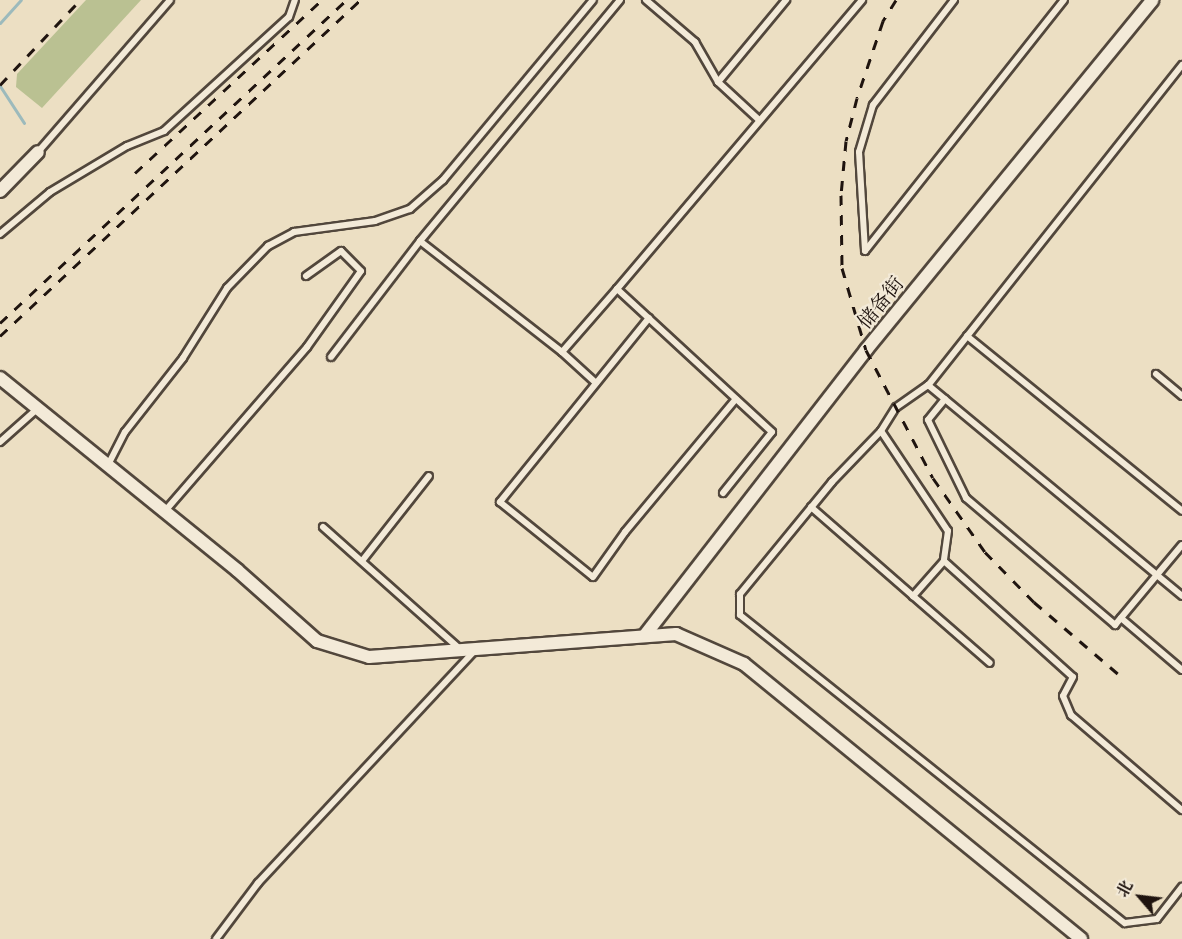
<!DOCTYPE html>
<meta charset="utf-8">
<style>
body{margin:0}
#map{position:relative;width:1182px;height:939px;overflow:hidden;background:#ecdfc3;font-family:"Gentium Book Plus","Noto Serif SC",serif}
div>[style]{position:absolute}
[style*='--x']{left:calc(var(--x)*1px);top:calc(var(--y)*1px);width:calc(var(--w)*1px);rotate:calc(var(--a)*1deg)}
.green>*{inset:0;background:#bac192}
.stream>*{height:3px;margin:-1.5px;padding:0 1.5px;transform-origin:1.5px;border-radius:1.5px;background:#9cbabc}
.roads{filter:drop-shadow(2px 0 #52473c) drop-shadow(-2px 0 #52473c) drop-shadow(0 2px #52473c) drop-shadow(0 -2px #52473c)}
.lane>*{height:6px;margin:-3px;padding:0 3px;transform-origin:3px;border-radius:3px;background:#f3ead8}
.street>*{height:12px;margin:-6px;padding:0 6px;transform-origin:6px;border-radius:6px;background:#f3ead8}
.rail>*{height:3px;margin-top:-1.5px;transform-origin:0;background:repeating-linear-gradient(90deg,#1f140f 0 10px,transparent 0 20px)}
span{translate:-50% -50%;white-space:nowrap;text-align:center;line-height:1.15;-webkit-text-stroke:4.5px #f3ead8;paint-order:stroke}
.street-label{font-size:20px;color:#1f140f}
.north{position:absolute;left:1110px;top:867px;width:60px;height:60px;-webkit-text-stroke:4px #f3ead8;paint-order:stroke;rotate:298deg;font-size:16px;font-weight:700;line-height:24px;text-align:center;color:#1f140f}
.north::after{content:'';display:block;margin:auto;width:21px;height:27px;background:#1f140f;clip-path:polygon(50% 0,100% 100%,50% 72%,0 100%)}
</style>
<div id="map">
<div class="green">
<i style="clip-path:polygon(86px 0,141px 0,42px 108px,16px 87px,17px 74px)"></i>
</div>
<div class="stream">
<i style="--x:0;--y:23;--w:31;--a:-48"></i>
<i style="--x:0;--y:86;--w:44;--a:57"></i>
</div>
<div class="roads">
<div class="lane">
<i style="--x:646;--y:0;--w:65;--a:40.6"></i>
<i style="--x:695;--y:42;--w:46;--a:60.1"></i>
<i style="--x:718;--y:82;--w:56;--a:42.8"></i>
<i style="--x:954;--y:0;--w:133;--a:127.6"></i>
<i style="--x:873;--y:105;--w:49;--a:106.6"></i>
<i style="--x:859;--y:152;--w:99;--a:86.5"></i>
<i style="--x:865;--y:251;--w:320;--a:-51.6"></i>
<i style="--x:1182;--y:65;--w:409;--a:128.4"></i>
<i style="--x:928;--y:385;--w:39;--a:145"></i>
<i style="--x:896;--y:407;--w:28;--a:122"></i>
<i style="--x:881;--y:431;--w:71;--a:133.9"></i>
<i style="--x:832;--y:482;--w:145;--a:129.4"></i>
<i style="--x:740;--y:594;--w:21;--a:90"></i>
<i style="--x:740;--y:615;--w:493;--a:38.7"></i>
<i style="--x:1125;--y:923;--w:32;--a:-7"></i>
<i style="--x:1157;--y:919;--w:41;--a:-52"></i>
<i style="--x:718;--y:82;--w:107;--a:-50.3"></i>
<i style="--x:38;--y:152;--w:201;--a:-49"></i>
<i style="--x:0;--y:234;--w:65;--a:-40"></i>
<i style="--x:50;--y:192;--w:90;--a:-30.9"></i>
<i style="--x:127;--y:146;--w:40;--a:-22"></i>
<i style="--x:164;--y:131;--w:169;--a:-42.4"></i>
<i style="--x:289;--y:17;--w:18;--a:-71"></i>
<i style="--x:420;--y:241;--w:180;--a:38"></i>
<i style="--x:562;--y:352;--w:84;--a:-48.9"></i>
<i style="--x:649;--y:318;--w:237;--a:129"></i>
<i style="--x:500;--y:502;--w:119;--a:38.9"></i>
<i style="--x:593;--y:577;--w:55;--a:-54.6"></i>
<i style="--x:625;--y:532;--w:173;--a:-50.2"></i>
<i style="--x:967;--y:336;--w:277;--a:39.1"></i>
<i style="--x:562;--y:352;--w:46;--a:42.4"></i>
<i style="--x:331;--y:357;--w:146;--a:-52.5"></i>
<i style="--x:420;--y:241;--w:313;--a:-50.3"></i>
<i style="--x:1156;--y:374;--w:34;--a:40"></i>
<i style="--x:928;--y:385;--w:330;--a:39.7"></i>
<i style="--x:945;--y:399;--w:27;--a:129"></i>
<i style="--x:928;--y:420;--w:87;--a:64"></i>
<i style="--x:966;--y:498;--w:196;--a:40.4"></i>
<i style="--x:1115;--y:625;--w:104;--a:-50.1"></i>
<i style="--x:881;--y:431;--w:120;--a:56.2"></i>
<i style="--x:948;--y:531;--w:30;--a:98"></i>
<i style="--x:944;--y:561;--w:47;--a:131.5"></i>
<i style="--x:0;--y:442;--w:50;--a:-41.7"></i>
<i style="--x:108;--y:465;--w:37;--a:-63"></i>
<i style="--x:125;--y:432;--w:94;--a:-51.9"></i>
<i style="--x:183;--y:358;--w:83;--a:-57.8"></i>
<i style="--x:227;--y:288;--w:59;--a:-45.7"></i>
<i style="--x:268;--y:246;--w:30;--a:-28"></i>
<i style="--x:294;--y:232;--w:82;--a:-7.7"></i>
<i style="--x:375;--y:221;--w:37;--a:-19"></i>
<i style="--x:410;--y:209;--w:44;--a:-41.3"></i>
<i style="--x:443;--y:180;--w:234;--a:-50.2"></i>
<i style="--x:723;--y:493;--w:78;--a:-51.2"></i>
<i style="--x:772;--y:432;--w:211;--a:-137.3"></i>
<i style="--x:617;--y:289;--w:379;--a:-49.7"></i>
<i style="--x:811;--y:507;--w:237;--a:41.1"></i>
<i style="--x:165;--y:511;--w:217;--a:-49.1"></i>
<i style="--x:307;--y:347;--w:93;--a:-54.6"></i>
<i style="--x:361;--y:271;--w:28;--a:-135"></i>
<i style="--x:341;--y:251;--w:43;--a:144.5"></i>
<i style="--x:323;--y:527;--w:183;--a:41.7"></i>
<i style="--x:362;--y:561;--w:108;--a:-51.8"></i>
<i style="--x:944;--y:561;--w:173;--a:42"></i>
<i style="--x:1073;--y:677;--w:21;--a:118"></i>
<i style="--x:1063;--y:696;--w:21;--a:67"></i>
<i style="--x:1071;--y:715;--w:146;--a:40.6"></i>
<i style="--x:1121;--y:618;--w:80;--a:40.4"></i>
<i style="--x:216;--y:939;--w:70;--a:-53.1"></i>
<i style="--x:258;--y:883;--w:317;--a:-47"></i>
</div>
<div class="street">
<i style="--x:0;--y:191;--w:54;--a:-45.7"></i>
<i style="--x:0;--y:378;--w:305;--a:39"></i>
<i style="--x:237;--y:570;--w:107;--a:41.6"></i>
<i style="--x:317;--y:641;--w:54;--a:17.1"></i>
<i style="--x:369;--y:657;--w:308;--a:-4.3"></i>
<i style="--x:676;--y:634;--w:74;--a:23.8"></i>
<i style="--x:744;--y:664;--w:435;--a:39.2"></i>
<i style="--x:645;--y:635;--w:361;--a:-52.2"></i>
<i style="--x:866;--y:350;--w:452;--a:-50.7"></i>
</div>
</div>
<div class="rail">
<i style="--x:896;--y:0;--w:25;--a:122"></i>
<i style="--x:883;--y:21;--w:81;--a:108.7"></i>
<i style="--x:857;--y:98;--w:44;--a:104.3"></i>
<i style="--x:846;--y:141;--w:54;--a:95.3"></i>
<i style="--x:841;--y:195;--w:73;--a:89.2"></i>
<i style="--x:842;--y:268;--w:85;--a:73.7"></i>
<i style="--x:866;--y:350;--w:144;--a:62.4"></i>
<i style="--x:933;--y:478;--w:90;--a:54.9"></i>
<i style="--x:985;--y:552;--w:70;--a:45.6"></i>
<i style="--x:1034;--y:602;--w:117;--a:40.5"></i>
<i style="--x:0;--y:85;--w:117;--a:-46.7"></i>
<i style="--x:135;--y:173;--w:255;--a:-42.8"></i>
<i style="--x:0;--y:323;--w:473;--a:-43"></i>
<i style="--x:0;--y:336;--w:492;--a:-43"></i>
</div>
<div class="street-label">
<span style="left:880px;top:302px;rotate:-51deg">储备街</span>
</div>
<div class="north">北</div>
</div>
